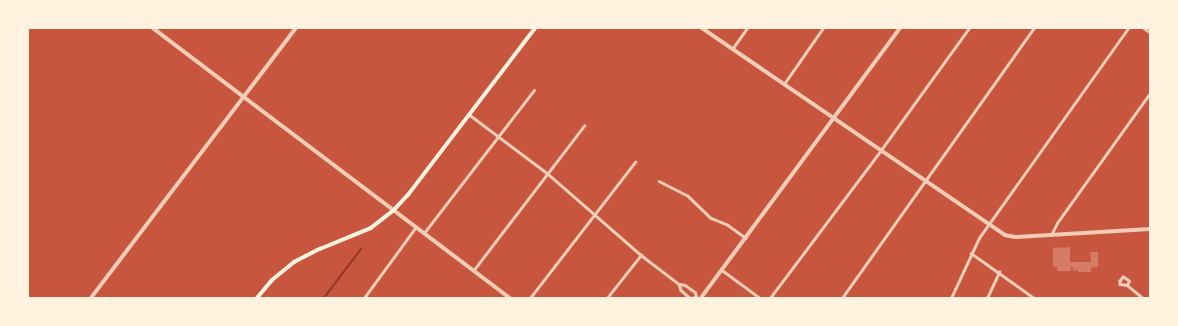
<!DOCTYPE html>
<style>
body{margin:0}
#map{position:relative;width:1178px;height:326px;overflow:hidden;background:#c8553d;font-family:"Open Sans",sans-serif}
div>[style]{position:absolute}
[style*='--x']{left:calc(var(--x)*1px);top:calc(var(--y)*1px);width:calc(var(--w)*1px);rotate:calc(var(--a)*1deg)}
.stream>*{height:1.5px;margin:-0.75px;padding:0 0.75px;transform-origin:0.75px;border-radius:0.75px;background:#8f3625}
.building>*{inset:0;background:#d67c66}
.minor>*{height:2.5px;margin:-1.25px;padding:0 1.25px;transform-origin:1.25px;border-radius:1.25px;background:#f1ccb7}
.tertiary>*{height:3.5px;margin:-1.75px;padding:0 1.75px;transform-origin:1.75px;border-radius:1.75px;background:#f1ccb7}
.secondary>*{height:3.5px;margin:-1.75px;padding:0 1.75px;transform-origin:1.75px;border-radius:1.75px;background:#fff3e0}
span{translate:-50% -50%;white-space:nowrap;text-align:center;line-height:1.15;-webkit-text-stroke:3px #fff3e0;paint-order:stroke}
.frame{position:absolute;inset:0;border:29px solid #fff3e0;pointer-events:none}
</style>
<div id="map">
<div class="stream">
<i style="--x:324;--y:298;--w:61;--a:-52.9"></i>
</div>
<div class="building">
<i style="clip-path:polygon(1070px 247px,1070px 262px,1091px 262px,1090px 252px,1098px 252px,1098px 267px,1091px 268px,1091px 272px,1078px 272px,1078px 270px,1073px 271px,1073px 267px,1071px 267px,1071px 271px,1057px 271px,1057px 267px,1053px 267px,1053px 248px)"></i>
</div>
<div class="minor">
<i style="--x:1144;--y:28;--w:7;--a:34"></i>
<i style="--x:733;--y:48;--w:24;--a:-55"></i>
<i style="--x:784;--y:84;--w:68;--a:-55.1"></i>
<i style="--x:470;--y:115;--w:96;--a:37"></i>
<i style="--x:547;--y:173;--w:125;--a:41.1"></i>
<i style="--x:641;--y:255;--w:48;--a:37.3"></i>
<i style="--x:679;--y:284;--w:6;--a:9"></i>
<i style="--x:685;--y:285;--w:12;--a:35"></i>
<i style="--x:695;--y:292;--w:6;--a:72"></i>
<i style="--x:659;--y:181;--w:31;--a:27"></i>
<i style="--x:687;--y:195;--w:33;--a:44"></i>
<i style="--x:711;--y:218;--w:18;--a:22"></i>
<i style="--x:728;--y:225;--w:22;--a:36"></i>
<i style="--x:424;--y:233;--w:180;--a:-52.4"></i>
<i style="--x:1051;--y:235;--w:13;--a:-63"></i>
<i style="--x:1057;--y:223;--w:160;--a:-54.4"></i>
<i style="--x:971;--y:253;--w:77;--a:35.5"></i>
<i style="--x:722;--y:270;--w:47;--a:36.4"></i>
<i style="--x:473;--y:271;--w:183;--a:-52.6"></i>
<i style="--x:679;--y:284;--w:6;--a:72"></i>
<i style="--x:681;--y:290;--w:12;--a:42"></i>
<i style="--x:690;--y:298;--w:6;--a:-9"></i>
<i style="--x:1127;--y:285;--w:4;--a:-63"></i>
<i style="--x:1129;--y:281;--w:7;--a:-146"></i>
<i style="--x:1123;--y:277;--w:5;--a:127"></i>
<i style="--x:1120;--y:281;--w:3;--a:90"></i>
<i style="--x:1120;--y:284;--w:7;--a:8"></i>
<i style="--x:1127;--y:285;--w:21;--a:39"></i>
<i style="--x:364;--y:298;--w:88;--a:-53.8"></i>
<i style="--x:530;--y:298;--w:172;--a:-52.3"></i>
<i style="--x:607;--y:298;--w:55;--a:-51.7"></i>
<i style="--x:770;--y:298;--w:185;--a:-53.1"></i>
<i style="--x:881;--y:150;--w:150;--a:-54.2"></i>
<i style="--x:842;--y:298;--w:331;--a:-54.6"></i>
<i style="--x:951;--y:298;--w:66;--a:-65"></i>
<i style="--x:979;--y:238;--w:257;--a:-54.6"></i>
<i style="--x:987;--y:298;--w:29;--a:-65"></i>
</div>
<div class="tertiary">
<i style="--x:153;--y:28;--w:448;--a:37.1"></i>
<i style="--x:702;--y:28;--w:367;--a:34.3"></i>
<i style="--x:1005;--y:235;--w:10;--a:11"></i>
<i style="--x:1015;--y:237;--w:135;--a:-3.4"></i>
<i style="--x:91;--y:298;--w:339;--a:-52.8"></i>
<i style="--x:701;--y:298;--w:335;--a:-53.6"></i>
</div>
<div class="secondary">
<i style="--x:257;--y:298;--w:23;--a:-50"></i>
<i style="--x:272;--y:280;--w:28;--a:-39"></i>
<i style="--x:294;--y:262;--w:29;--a:-27"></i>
<i style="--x:320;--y:249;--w:55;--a:-22.4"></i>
<i style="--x:371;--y:228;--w:28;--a:-38"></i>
<i style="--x:393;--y:211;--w:22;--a:-47"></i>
<i style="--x:408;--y:195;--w:210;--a:-52.7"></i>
</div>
<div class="frame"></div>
</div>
